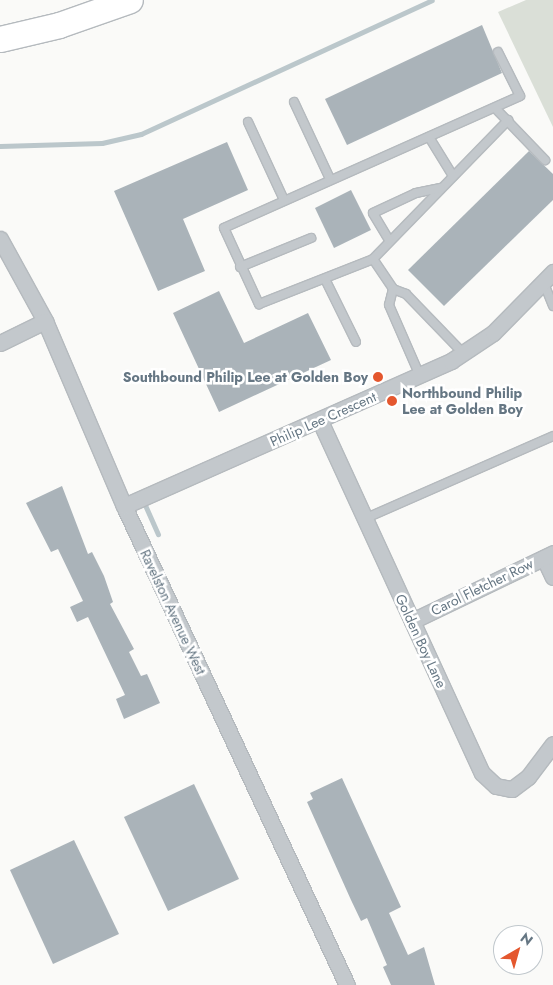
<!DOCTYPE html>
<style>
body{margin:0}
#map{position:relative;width:553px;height:985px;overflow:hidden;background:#fafaf8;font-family:Jost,sans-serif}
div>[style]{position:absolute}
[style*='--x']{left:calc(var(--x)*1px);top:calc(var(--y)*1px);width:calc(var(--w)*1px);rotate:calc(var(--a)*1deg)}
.green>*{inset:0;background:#dadfd7}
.stream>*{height:5px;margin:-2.5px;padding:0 2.5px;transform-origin:2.5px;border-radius:2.5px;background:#bbc7cb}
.building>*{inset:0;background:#aab3b9}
.roads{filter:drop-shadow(1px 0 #b5babe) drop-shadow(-1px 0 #b5babe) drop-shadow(0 1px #b5babe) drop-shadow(0 -1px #b5babe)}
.service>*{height:8px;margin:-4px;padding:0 4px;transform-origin:4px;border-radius:4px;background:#c3c8cc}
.minor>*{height:15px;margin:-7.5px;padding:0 7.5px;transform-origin:7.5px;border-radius:7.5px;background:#c3c8cc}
.primary>*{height:25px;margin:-12.5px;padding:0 12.5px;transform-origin:12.5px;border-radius:12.5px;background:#fff}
.dots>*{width:14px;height:14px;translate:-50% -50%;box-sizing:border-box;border:2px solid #fff;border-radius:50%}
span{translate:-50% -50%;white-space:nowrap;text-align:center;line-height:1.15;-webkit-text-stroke:5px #fff;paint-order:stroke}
.poi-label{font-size:14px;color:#657683;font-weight:700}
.right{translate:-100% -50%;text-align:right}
.left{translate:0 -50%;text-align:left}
.street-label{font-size:14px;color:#657683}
.north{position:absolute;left:493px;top:925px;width:50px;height:50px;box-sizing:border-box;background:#fff;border:1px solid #c1c8cd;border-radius:50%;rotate:38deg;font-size:14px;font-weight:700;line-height:20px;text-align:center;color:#657683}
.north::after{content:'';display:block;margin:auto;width:18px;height:22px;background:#e4572e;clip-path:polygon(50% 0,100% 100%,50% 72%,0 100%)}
</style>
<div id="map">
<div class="green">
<i style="clip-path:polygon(526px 0,553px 0,553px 127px,498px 12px)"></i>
</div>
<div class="stream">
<i style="--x:0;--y:146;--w:102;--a:-1.7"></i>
<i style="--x:102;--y:143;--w:40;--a:-13"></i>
<i style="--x:141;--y:134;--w:320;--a:-24.7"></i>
<i style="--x:145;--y:505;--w:32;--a:66"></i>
</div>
<div class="building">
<i style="clip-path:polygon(482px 25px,502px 73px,347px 145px,325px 99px)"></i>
<i style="clip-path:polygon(227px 142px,248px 190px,183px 219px,205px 271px,158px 291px,114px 191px)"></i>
<i style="clip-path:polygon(529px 151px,553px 174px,553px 200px,444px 306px,408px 270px)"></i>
<i style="clip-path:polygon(351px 190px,371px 230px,334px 248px,315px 208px)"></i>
<i style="clip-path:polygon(219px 291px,244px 343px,308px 313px,331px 360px,219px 412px,173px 313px)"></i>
<i style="clip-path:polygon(62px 486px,88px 554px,92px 552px,104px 576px,113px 602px,110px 604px,134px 649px,129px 652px,141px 676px,147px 674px,160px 703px,124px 719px,116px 699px,125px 695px,88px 617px,77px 622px,70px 607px,83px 601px,58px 549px,51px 552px,26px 503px)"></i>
<i style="clip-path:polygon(342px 778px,401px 907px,389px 913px,408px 955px,424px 947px,435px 985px,391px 985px,383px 967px,387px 965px,367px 918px,361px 921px,351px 900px,307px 802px,313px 799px,310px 793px)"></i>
<i style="clip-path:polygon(194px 784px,239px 879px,168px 911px,124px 817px)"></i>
<i style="clip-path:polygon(74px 840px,119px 934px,53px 964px,10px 870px)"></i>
</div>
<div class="roads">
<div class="service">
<i style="--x:498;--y:52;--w:49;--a:63.4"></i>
<i style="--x:520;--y:96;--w:324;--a:156"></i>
<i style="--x:224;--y:228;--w:84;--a:65.3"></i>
<i style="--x:259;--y:304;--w:123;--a:-21.5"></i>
<i style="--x:373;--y:259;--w:194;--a:-45.8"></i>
<i style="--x:294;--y:102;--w:85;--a:64.9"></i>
<i style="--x:496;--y:109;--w:71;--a:46.1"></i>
<i style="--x:248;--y:122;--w:86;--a:65.2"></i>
<i style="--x:429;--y:137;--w:46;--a:58.4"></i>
<i style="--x:389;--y:240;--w:31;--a:-121"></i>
<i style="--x:373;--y:213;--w:47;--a:-24.9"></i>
<i style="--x:416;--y:193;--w:25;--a:-12"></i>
<i style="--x:373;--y:259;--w:36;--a:56"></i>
<i style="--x:393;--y:289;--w:14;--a:21"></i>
<i style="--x:406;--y:294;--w:82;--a:46"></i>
<i style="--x:240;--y:267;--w:77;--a:-22.2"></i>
<i style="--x:325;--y:279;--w:70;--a:63.8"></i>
<i style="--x:543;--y:281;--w:27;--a:68"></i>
<i style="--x:393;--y:289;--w:16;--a:104"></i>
<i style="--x:389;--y:305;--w:77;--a:66.4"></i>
<i style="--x:364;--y:519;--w:206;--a:-23.7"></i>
</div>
<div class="minor">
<i style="--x:0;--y:239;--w:94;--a:61.2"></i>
<i style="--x:45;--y:321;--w:201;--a:66.9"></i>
<i style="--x:124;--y:506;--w:528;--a:65.04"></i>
<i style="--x:0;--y:343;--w:50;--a:-26.1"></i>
<i style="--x:320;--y:421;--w:387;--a:65.3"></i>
<i style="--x:482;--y:773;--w:19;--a:43"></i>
<i style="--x:496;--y:786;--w:16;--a:11"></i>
<i style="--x:512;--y:789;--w:20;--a:-37"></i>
<i style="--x:528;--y:777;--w:41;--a:-52.9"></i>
<i style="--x:124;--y:506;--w:358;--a:-23.9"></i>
<i style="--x:451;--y:361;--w:50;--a:-33.7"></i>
<i style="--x:493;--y:333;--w:86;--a:-45.5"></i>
<i style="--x:544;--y:558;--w:21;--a:65"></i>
<i style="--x:412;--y:621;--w:157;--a:-25.7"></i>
</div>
<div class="primary">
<i style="--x:0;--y:39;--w:61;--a:-13.3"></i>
<i style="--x:59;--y:25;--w:75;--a:-19.4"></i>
</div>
</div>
<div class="dots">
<i style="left:378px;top:377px;background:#e4572e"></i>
<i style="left:392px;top:401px;background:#e4572e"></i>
</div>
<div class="poi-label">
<span class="right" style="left:368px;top:377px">Southbound Philip Lee at Golden Boy</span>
<span class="left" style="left:402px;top:401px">Northbound Philip<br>Lee at Golden Boy</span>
</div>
<div class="street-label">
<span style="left:323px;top:419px;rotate:-24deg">Philip Lee Crescent</span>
<span style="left:482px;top:587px;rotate:-26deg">Carol Fletcher Row</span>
<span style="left:173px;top:612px;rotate:65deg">Ravelston Avenue West</span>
<span style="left:421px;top:641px;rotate:65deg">Golden Boy Lane</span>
</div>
<div class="north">N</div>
</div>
